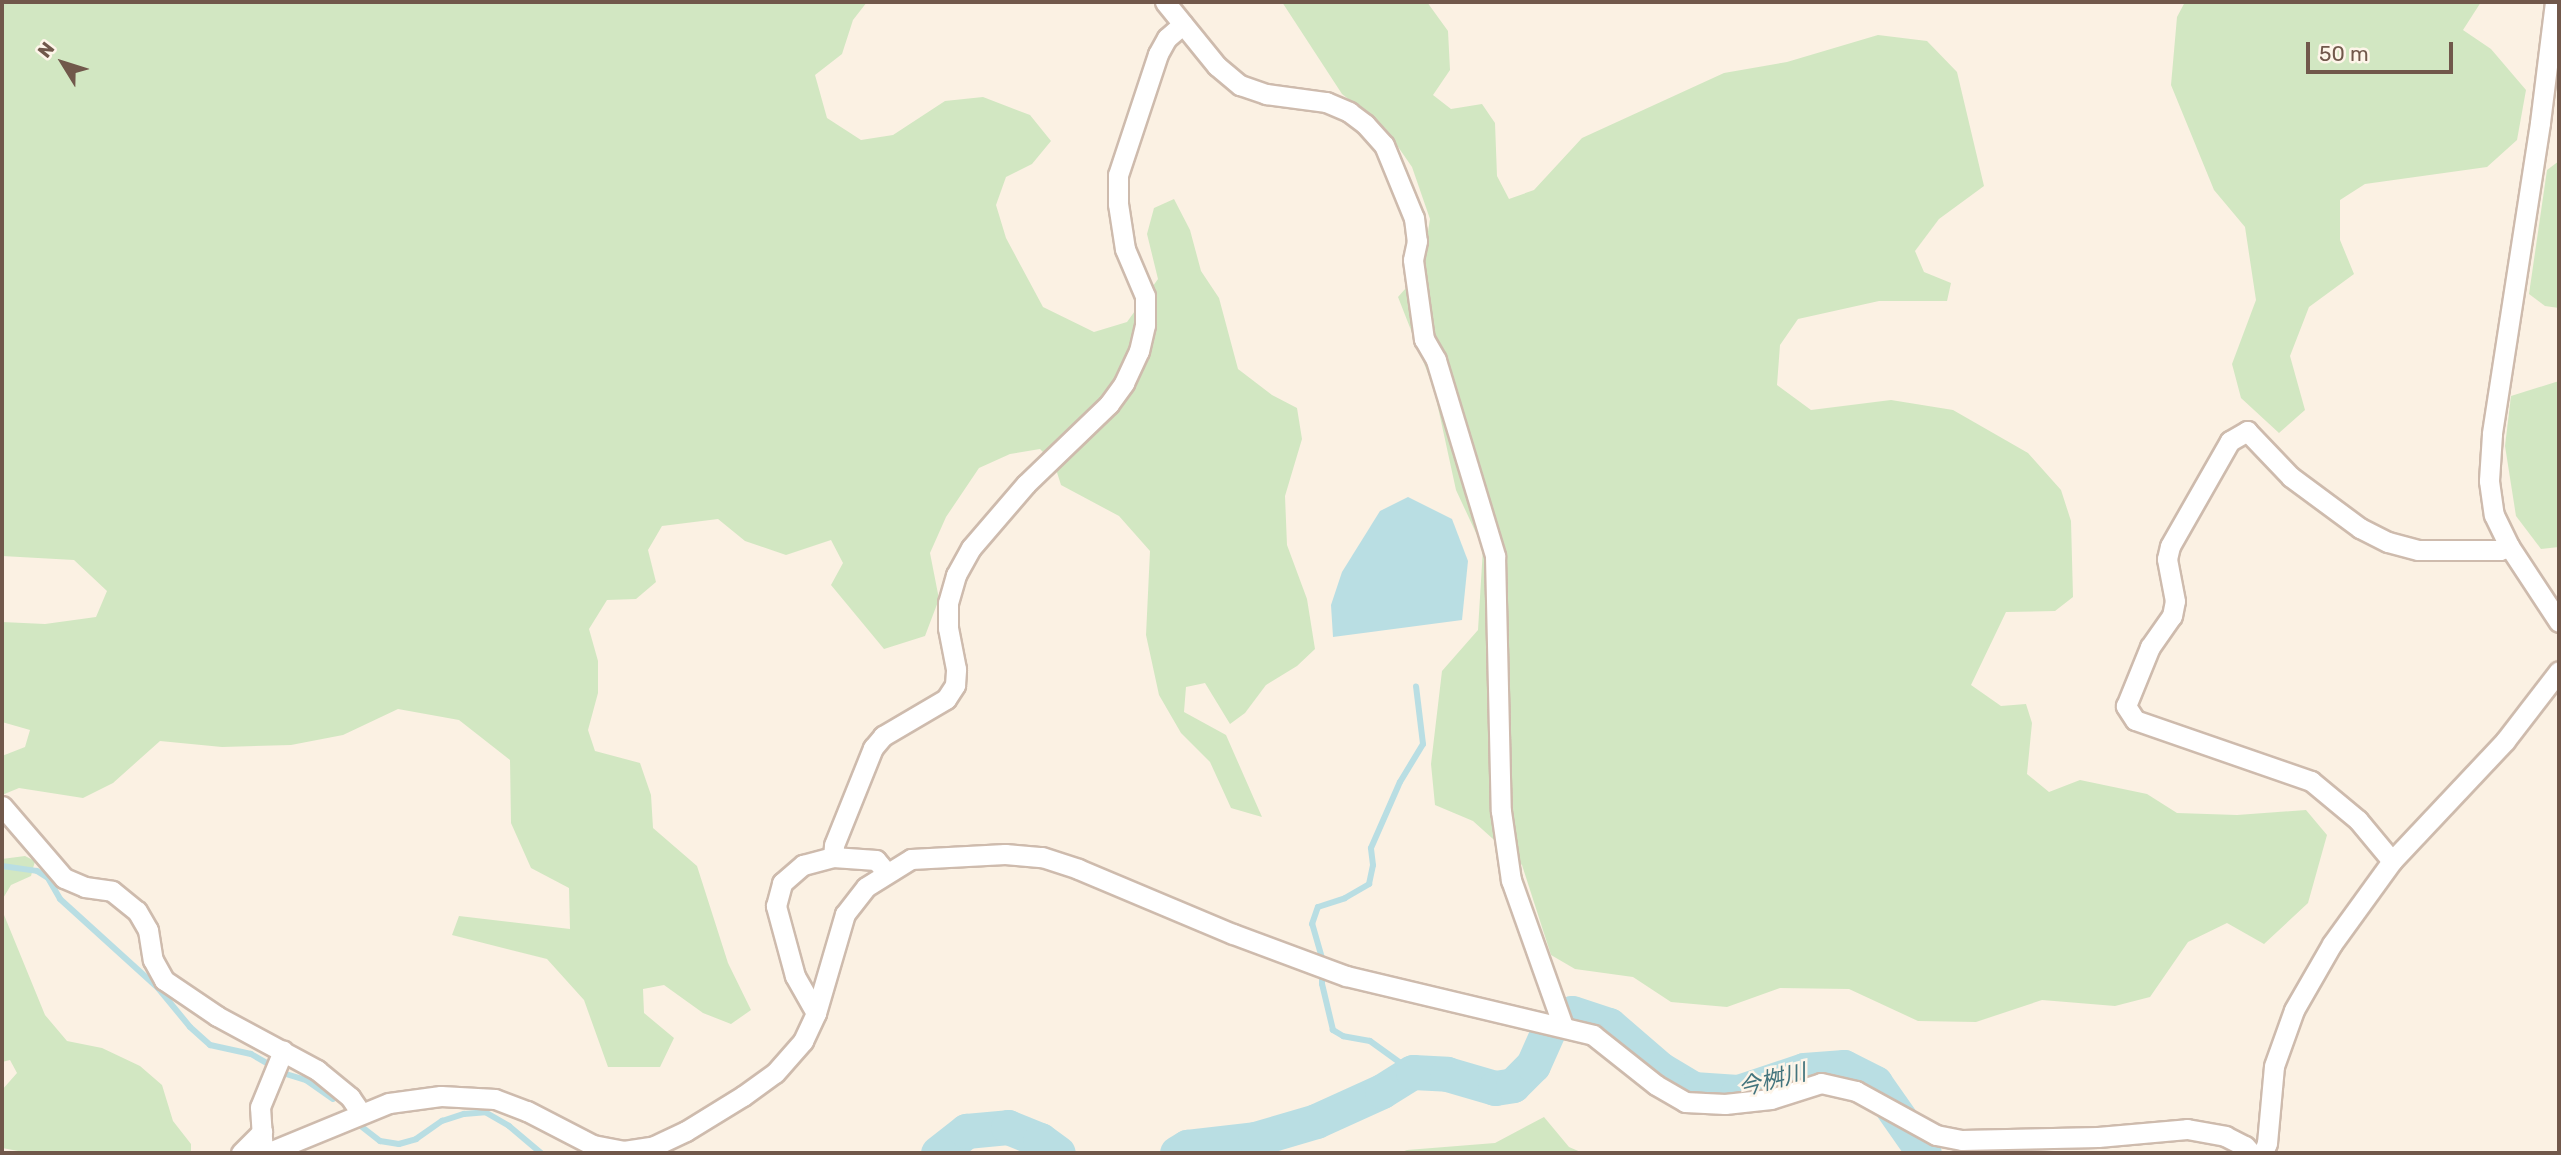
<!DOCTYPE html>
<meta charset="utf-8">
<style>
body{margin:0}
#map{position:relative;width:2561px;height:1155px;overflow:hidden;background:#fbf1e3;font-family:Rubik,"Noto Sans JP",sans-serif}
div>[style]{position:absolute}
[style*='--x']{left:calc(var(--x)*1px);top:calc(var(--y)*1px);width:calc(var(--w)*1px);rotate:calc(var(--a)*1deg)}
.green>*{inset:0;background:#d2e7c2}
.water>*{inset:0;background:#b9dee3}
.stream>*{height:6px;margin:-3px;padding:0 3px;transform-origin:3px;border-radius:3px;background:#b9dee3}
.river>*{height:35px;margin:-17.5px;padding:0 17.5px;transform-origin:17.5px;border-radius:17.5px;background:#b9dee3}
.roads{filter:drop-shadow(2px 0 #cebbad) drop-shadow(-2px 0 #cebbad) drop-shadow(0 2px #cebbad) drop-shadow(0 -2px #cebbad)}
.street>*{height:19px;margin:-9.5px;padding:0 9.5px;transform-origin:9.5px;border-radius:9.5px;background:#fff}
span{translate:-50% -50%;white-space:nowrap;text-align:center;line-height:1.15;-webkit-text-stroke:5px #fef5e9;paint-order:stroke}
.water-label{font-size:23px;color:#43747d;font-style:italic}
.frame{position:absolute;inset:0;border:4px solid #71584b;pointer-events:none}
.north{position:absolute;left:28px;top:28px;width:70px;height:70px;-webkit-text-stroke:5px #fef5e9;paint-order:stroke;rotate:308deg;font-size:19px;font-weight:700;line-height:28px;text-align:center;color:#71584b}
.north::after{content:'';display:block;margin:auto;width:24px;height:32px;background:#71584b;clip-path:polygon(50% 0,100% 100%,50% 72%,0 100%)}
.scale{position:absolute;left:2306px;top:42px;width:147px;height:32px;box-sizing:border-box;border:4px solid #71584b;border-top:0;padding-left:9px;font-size:21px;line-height:24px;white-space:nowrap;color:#71584b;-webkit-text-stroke:5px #fef5e9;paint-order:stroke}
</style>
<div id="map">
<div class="green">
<i style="clip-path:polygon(2px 2px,867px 2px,853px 20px,842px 54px,815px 75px,827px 118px,861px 140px,893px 135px,945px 101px,983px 97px,1030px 115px,1051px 141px,1032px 164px,1006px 177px,996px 205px,1006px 238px,1043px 307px,1094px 332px,1127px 322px,1158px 279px,1147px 234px,1154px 208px,1174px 199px,1190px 230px,1201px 271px,1219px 298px,1238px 369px,1272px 395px,1297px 408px,1302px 439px,1285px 496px,1287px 545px,1307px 599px,1315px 649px,1297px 666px,1266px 685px,1245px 713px,1230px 724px,1205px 683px,1186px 687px,1184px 712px,1226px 735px,1262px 817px,1231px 808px,1210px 762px,1181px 733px,1159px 695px,1146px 635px,1150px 551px,1119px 516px,1061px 485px,1054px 463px,1040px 449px,1010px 454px,979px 468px,946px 517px,930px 553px,939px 599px,925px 636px,884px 649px,831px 585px,843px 563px,831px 540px,786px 555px,745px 541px,718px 519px,662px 526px,648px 550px,656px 582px,636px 599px,607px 600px,589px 629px,598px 661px,598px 693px,588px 730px,595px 751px,640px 763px,651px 795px,653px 828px,697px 866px,728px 963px,751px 1010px,731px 1024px,703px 1013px,664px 985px,643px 989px,644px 1013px,674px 1038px,660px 1067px,608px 1067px,584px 1000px,547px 959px,452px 935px,459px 916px,570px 929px,569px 888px,531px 868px,511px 823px,510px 760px,459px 720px,398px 709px,343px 735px,291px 745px,222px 747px,160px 741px,113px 783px,83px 798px,19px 788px,2px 795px,2px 756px,25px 747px,30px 730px,2px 722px,2px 622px,45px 624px,96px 617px,107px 591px,74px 560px,2px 556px)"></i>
<i style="clip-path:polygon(1282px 2px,1427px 2px,1448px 31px,1450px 70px,1433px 95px,1451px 109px,1482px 104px,1495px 123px,1497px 176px,1509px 199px,1534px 190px,1582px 138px,1724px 73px,1787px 62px,1878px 35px,1927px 41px,1957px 72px,1984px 186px,1939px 219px,1915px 251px,1924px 272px,1951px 283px,1947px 301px,1879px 301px,1798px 319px,1780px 345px,1777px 385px,1811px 410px,1891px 400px,1953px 410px,2028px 453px,2061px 490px,2071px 521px,2073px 597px,2055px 611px,2006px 612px,1971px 685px,2001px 706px,2026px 704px,2032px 723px,2027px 774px,2049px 792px,2080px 780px,2147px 794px,2177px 813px,2237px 815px,2306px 810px,2327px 835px,2308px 903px,2264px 944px,2227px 923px,2188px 942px,2150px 997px,2115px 1006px,2042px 1000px,1976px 1022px,1918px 1021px,1849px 989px,1780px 988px,1727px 1007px,1671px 1002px,1633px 977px,1575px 969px,1551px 955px,1522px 865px,1473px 821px,1435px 805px,1431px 764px,1442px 671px,1478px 630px,1483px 548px,1456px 490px,1434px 389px,1398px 297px,1422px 270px,1430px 219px,1412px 167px,1385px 128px,1342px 94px)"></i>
<i style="clip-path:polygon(2185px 2px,2481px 2px,2463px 30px,2491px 49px,2526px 90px,2517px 140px,2487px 167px,2365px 184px,2340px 200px,2340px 240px,2354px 274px,2309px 307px,2290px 356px,2305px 410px,2279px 433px,2241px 398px,2232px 364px,2256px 300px,2245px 227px,2214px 190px,2171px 85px,2177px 17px)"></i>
<i style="clip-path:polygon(2559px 161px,2559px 308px,2545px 306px,2529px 294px,2547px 170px)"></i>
<i style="clip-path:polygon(2559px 381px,2559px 547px,2541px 549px,2516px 516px,2505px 446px,2511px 396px)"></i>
<i style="clip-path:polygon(25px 856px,35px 861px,31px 876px,11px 885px,2px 900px,2px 859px)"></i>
<i style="clip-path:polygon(2px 910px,45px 1015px,67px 1041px,102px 1048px,140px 1066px,162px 1085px,173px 1121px,191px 1144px,191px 1153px,29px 1153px,2px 1148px,2px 1090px,17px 1073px,10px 1060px,2px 1062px)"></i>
<i style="clip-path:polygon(1544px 1117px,1569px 1147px,1583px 1153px,1399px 1153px,1407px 1150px,1495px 1143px)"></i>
</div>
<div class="water">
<i style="clip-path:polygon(1408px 497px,1452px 519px,1468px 561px,1462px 620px,1333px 637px,1331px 605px,1342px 572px,1380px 511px)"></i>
</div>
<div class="stream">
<i style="--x:2;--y:866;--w:35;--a:8"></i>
<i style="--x:37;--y:871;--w:13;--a:32"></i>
<i style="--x:48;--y:878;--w:24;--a:60"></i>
<i style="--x:60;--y:899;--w:132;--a:42.2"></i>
<i style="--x:158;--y:988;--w:50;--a:50.6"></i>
<i style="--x:190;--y:1027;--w:27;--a:42"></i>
<i style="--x:210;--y:1045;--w:42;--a:12.4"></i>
<i style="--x:251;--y:1054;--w:40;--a:29.7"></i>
<i style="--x:286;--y:1074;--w:21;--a:17"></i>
<i style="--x:306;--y:1080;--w:33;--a:35"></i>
<i style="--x:1413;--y:1072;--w:53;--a:-144.2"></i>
<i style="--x:1370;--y:1041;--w:27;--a:-170"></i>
<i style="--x:1343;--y:1036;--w:12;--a:-149"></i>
<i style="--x:1333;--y:1030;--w:47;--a:-103.4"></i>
<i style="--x:1322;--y:984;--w:26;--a:-90"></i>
<i style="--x:1322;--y:958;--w:35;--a:-106"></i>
<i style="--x:1312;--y:924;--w:18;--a:-71"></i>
<i style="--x:1318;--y:907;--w:28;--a:-18"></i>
<i style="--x:1345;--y:898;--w:28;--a:-30"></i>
<i style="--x:1369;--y:884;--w:19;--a:-78"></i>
<i style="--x:1373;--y:865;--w:17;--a:-97"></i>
<i style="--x:1371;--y:848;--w:72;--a:-66.3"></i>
<i style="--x:1400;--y:782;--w:44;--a:-58.8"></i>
<i style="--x:1423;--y:744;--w:58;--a:-96.9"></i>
<i style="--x:362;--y:1127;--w:23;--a:38"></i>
<i style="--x:380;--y:1141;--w:19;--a:9"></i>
<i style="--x:399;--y:1144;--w:18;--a:-16"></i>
<i style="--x:416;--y:1139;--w:32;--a:-35"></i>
<i style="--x:442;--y:1121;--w:23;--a:-18"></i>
<i style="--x:464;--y:1114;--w:21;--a:-5"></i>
<i style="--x:485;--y:1112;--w:28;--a:30"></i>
<i style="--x:509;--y:1126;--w:42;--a:40.2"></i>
</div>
<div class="river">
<i style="--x:1562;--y:1015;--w:10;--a:-11"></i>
<i style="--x:1572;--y:1013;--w:39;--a:18"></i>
<i style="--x:1609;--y:1025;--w:67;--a:40.8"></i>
<i style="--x:1660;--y:1069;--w:39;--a:31"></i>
<i style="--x:1693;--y:1089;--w:45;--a:3.8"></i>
<i style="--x:1738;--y:1092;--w:70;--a:-18.4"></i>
<i style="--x:1804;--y:1070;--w:40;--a:-4.3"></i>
<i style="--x:1844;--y:1067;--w:35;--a:27"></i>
<i style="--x:1875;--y:1083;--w:85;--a:55"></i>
<i style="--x:938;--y:1153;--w:36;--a:-38"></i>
<i style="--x:966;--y:1131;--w:42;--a:-5.4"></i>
<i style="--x:1008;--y:1127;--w:35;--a:22"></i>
<i style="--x:1040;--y:1140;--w:22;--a:36"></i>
<i style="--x:1177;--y:1153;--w:12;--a:-31"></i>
<i style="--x:1187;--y:1147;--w:68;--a:-6.7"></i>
<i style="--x:1255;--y:1139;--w:64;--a:-16.4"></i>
<i style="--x:1316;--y:1121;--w:72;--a:-24.4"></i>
<i style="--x:1382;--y:1091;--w:36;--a:-32"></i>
<i style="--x:1413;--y:1072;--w:34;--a:3"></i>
<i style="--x:1447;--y:1074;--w:50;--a:16.3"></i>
<i style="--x:1495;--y:1088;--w:18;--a:-9"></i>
<i style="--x:1513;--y:1085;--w:28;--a:-45"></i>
<i style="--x:1533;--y:1065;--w:36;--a:-66"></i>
</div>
<div class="roads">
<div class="street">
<i style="--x:1165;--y:2;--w:82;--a:50.9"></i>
<i style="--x:1217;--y:66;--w:30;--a:40"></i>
<i style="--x:1240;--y:85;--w:28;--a:19"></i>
<i style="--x:1266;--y:94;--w:61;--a:7.6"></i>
<i style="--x:1326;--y:102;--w:25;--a:23"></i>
<i style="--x:1349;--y:112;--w:20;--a:37"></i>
<i style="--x:1365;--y:124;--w:28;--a:48"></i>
<i style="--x:1384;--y:145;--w:79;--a:67.7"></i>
<i style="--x:1414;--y:218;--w:23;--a:83"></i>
<i style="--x:1417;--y:241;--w:19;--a:102"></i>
<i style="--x:1413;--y:260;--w:80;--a:82.1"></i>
<i style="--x:1424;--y:339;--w:24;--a:60"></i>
<i style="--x:1436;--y:360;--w:205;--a:73.2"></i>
<i style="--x:1495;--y:556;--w:255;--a:88.7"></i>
<i style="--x:1501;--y:811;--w:70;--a:81.8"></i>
<i style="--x:1511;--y:880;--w:155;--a:70.4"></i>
<i style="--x:2555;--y:2;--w:122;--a:97.1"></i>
<i style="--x:2540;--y:123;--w:315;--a:98.8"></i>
<i style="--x:2492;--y:434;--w:47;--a:93.7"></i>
<i style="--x:2489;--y:481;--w:34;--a:82"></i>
<i style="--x:2494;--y:515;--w:34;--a:64"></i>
<i style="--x:2509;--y:546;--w:91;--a:56.7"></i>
<i style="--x:2;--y:806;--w:95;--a:49.3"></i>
<i style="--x:64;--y:878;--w:23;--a:23"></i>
<i style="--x:85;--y:887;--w:27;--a:8"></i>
<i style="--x:112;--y:891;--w:32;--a:39"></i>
<i style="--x:137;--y:911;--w:22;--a:60"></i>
<i style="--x:148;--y:930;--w:30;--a:81"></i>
<i style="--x:153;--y:960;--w:23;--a:61"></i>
<i style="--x:164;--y:980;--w:64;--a:34.2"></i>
<i style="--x:217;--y:1016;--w:114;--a:28.4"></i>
<i style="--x:317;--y:1070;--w:43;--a:39.3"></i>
<i style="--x:350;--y:1097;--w:18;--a:56"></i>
<i style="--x:833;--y:857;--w:12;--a:-85"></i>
<i style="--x:834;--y:845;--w:105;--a:-68.1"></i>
<i style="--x:873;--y:748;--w:16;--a:-50"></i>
<i style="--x:883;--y:736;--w:73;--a:-30.4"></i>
<i style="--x:946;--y:699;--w:17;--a:-57"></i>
<i style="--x:955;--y:685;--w:16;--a:-86"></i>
<i style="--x:956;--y:669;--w:42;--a:-101"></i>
<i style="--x:948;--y:628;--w:25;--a:-90"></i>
<i style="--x:948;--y:603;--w:29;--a:-74"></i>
<i style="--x:956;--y:575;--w:31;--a:-61"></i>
<i style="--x:971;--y:548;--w:84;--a:-49.3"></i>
<i style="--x:1026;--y:484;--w:115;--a:-43.9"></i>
<i style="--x:1109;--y:404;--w:26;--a:-54"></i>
<i style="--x:1124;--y:383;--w:35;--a:-65"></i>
<i style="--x:1139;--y:351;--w:27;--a:-77"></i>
<i style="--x:1145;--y:325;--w:29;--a:-90"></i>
<i style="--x:1145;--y:296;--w:51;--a:-113.1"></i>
<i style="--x:1125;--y:249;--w:46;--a:-98.8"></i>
<i style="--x:1118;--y:204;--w:29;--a:-90"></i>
<i style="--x:1118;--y:175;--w:127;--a:-71.7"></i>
<i style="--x:1158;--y:54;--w:18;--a:-61"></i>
<i style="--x:1167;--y:38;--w:21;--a:-41"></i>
<i style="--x:2392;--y:861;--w:53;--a:-129.7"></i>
<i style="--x:2358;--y:820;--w:61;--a:-140.3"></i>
<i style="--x:2311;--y:781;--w:186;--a:-160.9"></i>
<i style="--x:2135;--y:720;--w:17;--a:-123"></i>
<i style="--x:2126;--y:706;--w:64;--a:-67.9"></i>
<i style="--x:2150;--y:647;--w:38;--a:-55"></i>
<i style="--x:2172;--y:616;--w:15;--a:-79"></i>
<i style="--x:2175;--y:601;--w:43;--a:-100.8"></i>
<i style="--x:2167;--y:559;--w:13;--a:-77"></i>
<i style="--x:2170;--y:546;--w:121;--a:-60.3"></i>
<i style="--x:2230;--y:441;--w:20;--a:-30"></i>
<i style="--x:2247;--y:431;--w:64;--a:46.3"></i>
<i style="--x:2291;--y:477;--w:86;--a:36.5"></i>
<i style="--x:2360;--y:528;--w:31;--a:27"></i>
<i style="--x:2388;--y:542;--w:31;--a:15"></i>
<i style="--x:2418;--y:550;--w:82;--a:0"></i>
<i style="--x:2500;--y:550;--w:10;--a:-24"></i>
<i style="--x:816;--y:1013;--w:43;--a:-119.6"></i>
<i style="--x:795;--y:976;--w:73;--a:-105.2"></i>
<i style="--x:776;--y:906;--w:24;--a:-75"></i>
<i style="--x:782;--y:883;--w:28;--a:-41"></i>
<i style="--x:803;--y:865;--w:31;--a:-15"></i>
<i style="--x:833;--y:857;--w:43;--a:4"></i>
<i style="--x:876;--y:860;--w:16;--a:50"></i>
<i style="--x:241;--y:1153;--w:30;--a:-45"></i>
<i style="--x:263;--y:1153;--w:46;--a:-93.7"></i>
<i style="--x:260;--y:1107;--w:61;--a:-67.7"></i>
<i style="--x:267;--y:1153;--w:132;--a:-22.3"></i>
<i style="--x:389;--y:1103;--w:52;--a:-7.7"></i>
<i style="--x:441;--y:1096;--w:54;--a:3.2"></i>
<i style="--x:495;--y:1099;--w:34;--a:21"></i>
<i style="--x:527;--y:1111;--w:74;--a:27.3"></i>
<i style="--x:593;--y:1145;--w:32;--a:11"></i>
<i style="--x:624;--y:1151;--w:30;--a:-9"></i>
<i style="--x:654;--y:1146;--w:35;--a:-25"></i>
<i style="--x:686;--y:1131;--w:67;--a:-31.6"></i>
<i style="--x:743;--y:1096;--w:39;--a:-36"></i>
<i style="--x:775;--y:1073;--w:43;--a:-48.8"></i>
<i style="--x:803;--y:1041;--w:31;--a:-65"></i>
<i style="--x:816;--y:1013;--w:103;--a:-73.7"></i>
<i style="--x:845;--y:914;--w:34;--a:-52"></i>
<i style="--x:866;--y:887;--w:53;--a:-31.9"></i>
<i style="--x:911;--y:859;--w:94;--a:-3"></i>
<i style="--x:1005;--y:854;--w:37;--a:5"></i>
<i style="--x:1042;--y:857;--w:38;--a:18"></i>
<i style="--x:1078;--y:869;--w:168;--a:22.8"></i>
<i style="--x:1233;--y:934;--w:121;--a:20.4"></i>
<i style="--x:1346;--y:976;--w:254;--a:13.4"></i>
<i style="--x:1593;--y:1035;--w:80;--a:38.4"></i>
<i style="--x:1656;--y:1085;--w:34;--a:30"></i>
<i style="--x:1685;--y:1102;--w:40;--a:2.9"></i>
<i style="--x:1725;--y:1104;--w:46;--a:-6.2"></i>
<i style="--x:1771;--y:1099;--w:52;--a:-17.7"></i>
<i style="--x:1821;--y:1083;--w:36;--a:13"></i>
<i style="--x:1856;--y:1091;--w:91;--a:28.8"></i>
<i style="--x:1936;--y:1135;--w:26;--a:11"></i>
<i style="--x:1962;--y:1140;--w:136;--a:-1.3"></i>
<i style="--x:2098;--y:1137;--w:89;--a:-5.1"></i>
<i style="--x:2187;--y:1129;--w:39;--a:10"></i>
<i style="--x:2225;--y:1136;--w:22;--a:27"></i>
<i style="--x:2245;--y:1146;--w:9;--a:49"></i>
<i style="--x:2263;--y:1153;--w:11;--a:-68"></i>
<i style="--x:2267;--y:1143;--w:77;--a:-84.8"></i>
<i style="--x:2274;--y:1066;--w:59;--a:-70.3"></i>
<i style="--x:2294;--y:1010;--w:76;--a:-60.1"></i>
<i style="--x:2332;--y:944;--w:102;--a:-54.1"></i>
<i style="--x:2392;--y:861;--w:165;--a:-46.7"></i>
<i style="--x:2505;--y:741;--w:88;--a:-52.4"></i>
</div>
</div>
<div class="water-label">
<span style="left:1772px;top:1080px;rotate:-14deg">今桝川</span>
</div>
<div class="frame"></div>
<div class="north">N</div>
<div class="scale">50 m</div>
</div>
